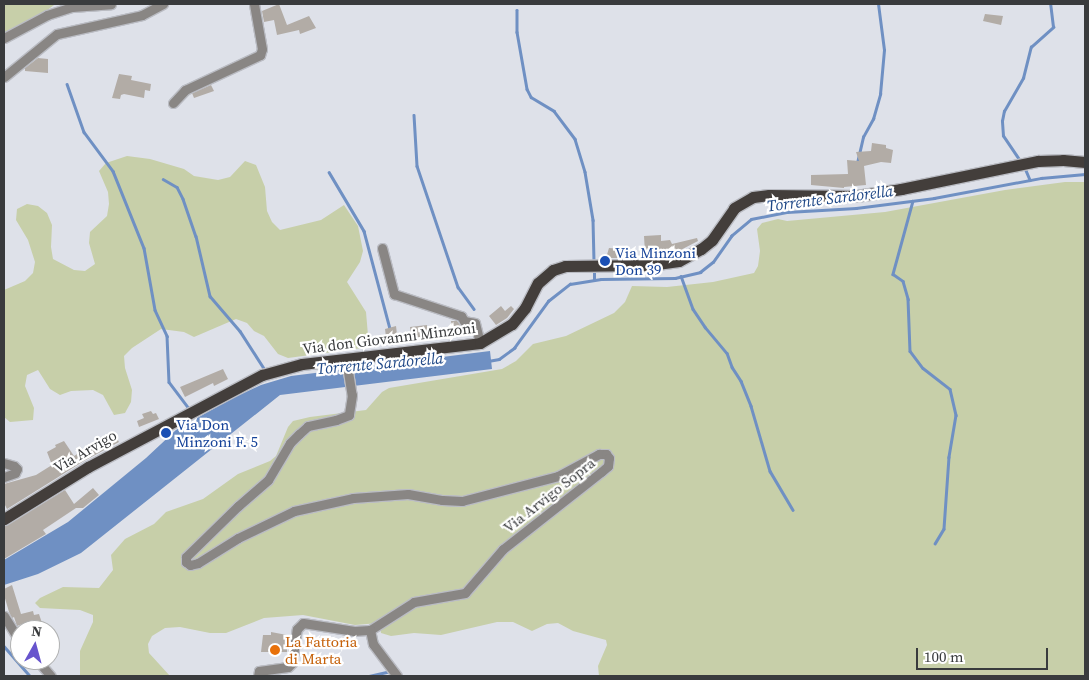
<!DOCTYPE html>
<style>
body{margin:0}
#map{position:relative;width:1089px;height:680px;overflow:hidden;background:#dee1e9;font-family:"Source Serif 4",serif}
div>[style]{position:absolute}
[style*='--x']{left:calc(var(--x)*1px);top:calc(var(--y)*1px);width:calc(var(--w)*1px);rotate:calc(var(--a)*1deg)}
.green>*{inset:0;background:#c7cfa9}
.water>*{inset:0;background:#6f90c3}
.stream>*{height:2.5px;margin:-1.25px;padding:0 1.25px;transform-origin:1.25px;border-radius:1.25px;background:#6f90c3}
.building>*{inset:0;background:#b2aca6}
.roads{filter:drop-shadow(1px 0 #babcc3) drop-shadow(-1px 0 #babcc3) drop-shadow(0 1px #babcc3) drop-shadow(0 -1px #babcc3)}
.minor>*{height:9px;margin:-4.5px;padding:0 4.5px;transform-origin:4.5px;border-radius:4.5px;background:#898684}
.major>*{height:11px;margin:-5.5px;padding:0 5.5px;transform-origin:5.5px;border-radius:5.5px;background:#433e3b}
.dots>*{width:14px;height:14px;translate:-50% -50%;box-sizing:border-box;border:2px solid #fff;border-radius:50%}
span{translate:-50% -50%;white-space:nowrap;text-align:center;line-height:1.15;-webkit-text-stroke:4.5px #fff;paint-order:stroke}
.transit-label{font-size:15px;color:#164399}
.left{translate:0 -50%;text-align:left}
.street-label{font-size:15px;color:#393b3d}
.food-label{font-size:15px;color:#c56008}
.water-label{font-size:16px;color:#1e4786;font-style:italic}
.frame{position:absolute;inset:0;border:5px solid #393b3d;pointer-events:none}
.north{position:absolute;left:10px;top:620px;width:50px;height:50px;box-sizing:border-box;background:#fff;border:1px solid #b0b1b1;border-radius:50%;rotate:7deg;font-size:14px;font-weight:700;line-height:20px;text-align:center;color:#393b3d}
.north::after{content:'';display:block;margin:auto;width:18px;height:22px;background:#6754cd;clip-path:polygon(50% 0,100% 100%,50% 72%,0 100%)}
.scale{position:absolute;left:916px;top:648px;width:132px;height:22px;box-sizing:border-box;border:2px solid #393b3d;border-top:0;padding-left:6px;font-size:15px;line-height:18px;white-space:nowrap;color:#393b3d;-webkit-text-stroke:4px #fff;paint-order:stroke}
</style>
<div id="map">
<div class="green">
<i style="clip-path:polygon(4px 4px,60px 4px,54px 5px,29px 24px,4px 36px)"></i>
<i style="clip-path:polygon(127px 156px,150px 159px,184px 169px,194px 176px,218px 180px,230px 177px,245px 161px,256px 165px,265px 187px,267px 211px,272px 222px,280px 230px,321px 220px,344px 205px,358px 226px,363px 251px,360px 262px,347px 282px,366px 312px,369px 347px,288px 358px,278px 354px,264px 336px,254px 331px,247px 323px,236px 319px,194px 337px,184px 332px,161px 329px,132px 348px,124px 356px,125px 368px,132px 390px,131px 402px,125px 413px,114px 415px,103px 395px,93px 390px,71px 391px,60px 395px,50px 389px,38px 370px,27px 375px,25px 386px,34px 408px,33px 420px,10px 422px,4px 417px,4px 290px,25px 281px,33px 273px,35px 262px,28px 240px,16px 220px,17px 209px,27px 204px,38px 206px,47px 213px,52px 225px,51px 247px,53px 259px,74px 270px,85px 271px,95px 264px,89px 243px,90px 232px,107px 216px,109px 204px,108px 192px,99px 171px,106px 163px)"></i>
<i style="clip-path:polygon(1065px 182px,1085px 182px,1085px 676px,599px 676px,598px 666px,607px 645px,606px 640px,573px 631px,558px 623px,547px 624px,532px 631px,513px 622px,497px 622px,441px 635px,414px 633px,391px 636px,381px 633px,379px 623px,355px 625px,303px 615px,264px 618px,226px 633px,210px 633px,180px 627px,165px 628px,152px 636px,148px 644px,149px 653px,170px 676px,80px 676px,80px 651px,93px 622px,93px 615px,80px 610px,40px 608px,35px 603px,40px 598px,63px 587px,99px 588px,113px 570px,111px 555px,125px 539px,154px 524px,166px 512px,203px 499px,238px 474px,270px 461px,276px 456px,288px 427px,293px 421px,310px 417px,366px 410px,382px 392px,389px 388px,502px 369px,516px 361px,533px 344px,566px 336px,614px 313px,625px 302px,632px 286px,667px 287px,713px 282px,754px 273px,758px 266px,760px 251px,757px 229px,762px 223px,778px 219px,787px 221px,885px 212px,1005px 190px)"></i>
</div>
<div class="water">
<i style="clip-path:polygon(490px 351px,492px 369px,280px 395px,81px 553px,38px 574px,4px 585px,4px 560px,68px 522px,146px 458px,176px 430px,229px 400px,261px 385px,291px 376px)"></i>
</div>
<div class="stream">
<i style="--x:517;--y:10;--w:22;--a:90"></i>
<i style="--x:517;--y:32;--w:58;--a:80"></i>
<i style="--x:527;--y:89;--w:9;--a:63"></i>
<i style="--x:531;--y:97;--w:27;--a:31"></i>
<i style="--x:554;--y:111;--w:35;--a:53"></i>
<i style="--x:575;--y:139;--w:34;--a:73"></i>
<i style="--x:585;--y:172;--w:49;--a:80.5"></i>
<i style="--x:593;--y:220;--w:42;--a:88.6"></i>
<i style="--x:67;--y:84;--w:51;--a:70.5"></i>
<i style="--x:84;--y:132;--w:49;--a:53.4"></i>
<i style="--x:113;--y:171;--w:83;--a:68.1"></i>
<i style="--x:144;--y:248;--w:63;--a:79.9"></i>
<i style="--x:155;--y:310;--w:29;--a:65"></i>
<i style="--x:167;--y:336;--w:46;--a:87.5"></i>
<i style="--x:169;--y:382;--w:34;--a:53"></i>
<i style="--x:414;--y:115;--w:51;--a:86.6"></i>
<i style="--x:417;--y:166;--w:128;--a:71.3"></i>
<i style="--x:458;--y:287;--w:27;--a:54"></i>
<i style="--x:1020;--y:161;--w:30;--a:-124"></i>
<i style="--x:1003;--y:136;--w:15;--a:-94"></i>
<i style="--x:1002;--y:121;--w:10;--a:-79"></i>
<i style="--x:1004;--y:111;--w:38;--a:-60"></i>
<i style="--x:1023;--y:78;--w:32;--a:-76"></i>
<i style="--x:1031;--y:47;--w:30;--a:-42"></i>
<i style="--x:1053;--y:27;--w:23;--a:-97"></i>
<i style="--x:857;--y:163;--w:27;--a:-77"></i>
<i style="--x:863;--y:137;--w:21;--a:-61"></i>
<i style="--x:873;--y:119;--w:26;--a:-74"></i>
<i style="--x:880;--y:94;--w:44;--a:-84.8"></i>
<i style="--x:884;--y:50;--w:46;--a:-97.4"></i>
<i style="--x:1025;--y:168;--w:13;--a:67"></i>
<i style="--x:329;--y:172;--w:69;--a:59.3"></i>
<i style="--x:364;--y:231;--w:101;--a:75.1"></i>
<i style="--x:163;--y:179;--w:16;--a:30"></i>
<i style="--x:177;--y:187;--w:13;--a:63"></i>
<i style="--x:183;--y:199;--w:39;--a:71"></i>
<i style="--x:196;--y:236;--w:62;--a:76.9"></i>
<i style="--x:210;--y:296;--w:46;--a:49.4"></i>
<i style="--x:240;--y:331;--w:46;--a:57.3"></i>
<i style="--x:913;--y:201;--w:76;--a:105.3"></i>
<i style="--x:893;--y:274;--w:12;--a:35"></i>
<i style="--x:903;--y:281;--w:19;--a:74"></i>
<i style="--x:908;--y:299;--w:52;--a:87.8"></i>
<i style="--x:910;--y:351;--w:21;--a:53"></i>
<i style="--x:923;--y:368;--w:34;--a:38"></i>
<i style="--x:950;--y:389;--w:27;--a:77"></i>
<i style="--x:956;--y:415;--w:43;--a:99.5"></i>
<i style="--x:949;--y:457;--w:72;--a:94"></i>
<i style="--x:944;--y:529;--w:17;--a:121"></i>
<i style="--x:681;--y:276;--w:35;--a:70"></i>
<i style="--x:693;--y:309;--w:22;--a:56"></i>
<i style="--x:705;--y:327;--w:34;--a:50"></i>
<i style="--x:727;--y:353;--w:15;--a:70"></i>
<i style="--x:732;--y:367;--w:17;--a:57"></i>
<i style="--x:741;--y:381;--w:27;--a:68"></i>
<i style="--x:751;--y:406;--w:68;--a:73.7"></i>
<i style="--x:770;--y:471;--w:45;--a:59.5"></i>
<i style="--x:594;--y:280;--w:12;--a:-90"></i>
<i style="--x:488;--y:361;--w:11;--a:-10"></i>
<i style="--x:499;--y:359;--w:19;--a:-36"></i>
<i style="--x:514;--y:348;--w:58;--a:-54.1"></i>
<i style="--x:548;--y:301;--w:28;--a:-38"></i>
<i style="--x:570;--y:284;--w:31;--a:-9"></i>
<i style="--x:601;--y:279;--w:74;--a:-0.8"></i>
<i style="--x:675;--y:278;--w:26;--a:-13"></i>
<i style="--x:700;--y:272;--w:16;--a:-38"></i>
<i style="--x:713;--y:262;--w:32;--a:-55"></i>
<i style="--x:731;--y:236;--w:26;--a:-40"></i>
<i style="--x:751;--y:219;--w:37;--a:-11"></i>
<i style="--x:787;--y:212;--w:69;--a:-3.3"></i>
<i style="--x:856;--y:208;--w:79;--a:-7.3"></i>
<i style="--x:934;--y:198;--w:109;--a:-10.6"></i>
<i style="--x:1041;--y:178;--w:44;--a:-5.2"></i>
<i style="--x:4;--y:646;--w:40;--a:49"></i>
<i style="--x:369;--y:676;--w:22;--a:-13"></i>
</div>
<div class="building">
<i style="clip-path:polygon(279px 4px,287px 25px,309px 16px,316px 28px,300px 34px,299px 30px,277px 35px,274px 20px,264px 22px,262px 11px)"></i>
<i style="clip-path:polygon(985px 14px,1003px 16px,1001px 25px,983px 21px)"></i>
<i style="clip-path:polygon(38px 58px,48px 59px,48px 73px,25px 71px,25px 68px)"></i>
<i style="clip-path:polygon(119px 74px,132px 76px,131px 80px,151px 84px,150px 91px,145px 90px,144px 98px,124px 94px,121px 95px,120px 99px,112px 98px)"></i>
<i style="clip-path:polygon(211px 85px,214px 91px,194px 98px,192px 93px)"></i>
<i style="clip-path:polygon(872px 143px,886px 145px,886px 148px,893px 150px,891px 163px,881px 162px,864px 166px,866px 185px,844px 187px,844px 188px,811px 185px,811px 175px,848px 174px,847px 160px,859px 161px,856px 152px,871px 151px)"></i>
<i style="clip-path:polygon(661px 235px,661px 241px,670px 240px,672px 244px,697px 238px,698px 241px,671px 255px,668px 251px,645px 253px,644px 236px)"></i>
<i style="clip-path:polygon(609px 248px,623px 249px,623px 258px,606px 258px)"></i>
<i style="clip-path:polygon(501px 306px,505px 311px,511px 306px,514px 309px,507px 318px,496px 325px,489px 316px)"></i>
<i style="clip-path:polygon(451px 321px,457px 321px,461px 326px,470px 328px,472px 335px,453px 337px)"></i>
<i style="clip-path:polygon(427px 325px,428px 339px,412px 341px,410px 327px)"></i>
<i style="clip-path:polygon(396px 326px,398px 343px,387px 345px,385px 329px)"></i>
<i style="clip-path:polygon(223px 369px,228px 379px,214px 386px,213px 383px,185px 397px,180px 387px)"></i>
<i style="clip-path:polygon(151px 411px,153px 414px,156px 413px,159px 419px,139px 427px,137px 421px,144px 418px,142px 414px)"></i>
<i style="clip-path:polygon(110px 435px,112px 437px,115px 435px,119px 442px,84px 461px,7px 509px,4px 503px,4px 484px,36px 475px,52px 465px,47px 452px,56px 447px,55px 445px,64px 441px,74px 456px)"></i>
<i style="clip-path:polygon(93px 488px,99px 495px,83px 508px,76px 508px,43px 530px,46px 534px,4px 559px,4px 526px,65px 490px,74px 504px)"></i>
<i style="clip-path:polygon(12px 585px,21px 614px,33px 611px,34px 615px,39px 614px,44px 629px,36px 630px,33px 620px,17px 626px,14px 617px,12px 618px,9px 612px,4px 595px,4px 589px)"></i>
<i style="clip-path:polygon(271px 632px,287px 635px,287px 652px,261px 652px,263px 635px,271px 635px)"></i>
</div>
<div class="roads">
<div class="minor">
<i style="--x:4;--y:38;--w:49;--a:-28.1"></i>
<i style="--x:47;--y:15;--w:26;--a:-18"></i>
<i style="--x:72;--y:7;--w:39;--a:-4"></i>
<i style="--x:4;--y:77;--w:68;--a:-39.1"></i>
<i style="--x:57;--y:34;--w:87;--a:-12.6"></i>
<i style="--x:142;--y:15;--w:24;--a:-28"></i>
<i style="--x:173;--y:103;--w:18;--a:-47"></i>
<i style="--x:185;--y:90;--w:83;--a:-25"></i>
<i style="--x:260;--y:55;--w:6;--a:-72"></i>
<i style="--x:262;--y:49;--w:46;--a:-100.1"></i>
<i style="--x:382;--y:248;--w:48;--a:75.4"></i>
<i style="--x:394;--y:294;--w:71;--a:18.2"></i>
<i style="--x:461;--y:316;--w:6;--a:59"></i>
<i style="--x:464;--y:321;--w:11;--a:10"></i>
<i style="--x:475;--y:323;--w:21;--a:76"></i>
<i style="--x:346;--y:359;--w:36;--a:81"></i>
<i style="--x:352;--y:395;--w:20;--a:99"></i>
<i style="--x:349;--y:415;--w:14;--a:159"></i>
<i style="--x:336;--y:420;--w:29;--a:168"></i>
<i style="--x:308;--y:426;--w:12;--a:138"></i>
<i style="--x:299;--y:434;--w:13;--a:135"></i>
<i style="--x:290;--y:443;--w:43;--a:120.7"></i>
<i style="--x:268;--y:480;--w:40;--a:139"></i>
<i style="--x:238;--y:506;--w:73;--a:135.6"></i>
<i style="--x:186;--y:557;--w:5;--a:90"></i>
<i style="--x:186;--y:562;--w:5;--a:37"></i>
<i style="--x:190;--y:565;--w:8;--a:-14"></i>
<i style="--x:198;--y:563;--w:47;--a:-32"></i>
<i style="--x:238;--y:538;--w:62;--a:-25.7"></i>
<i style="--x:294;--y:511;--w:60;--a:-12.4"></i>
<i style="--x:353;--y:498;--w:55;--a:-4.2"></i>
<i style="--x:408;--y:494;--w:35;--a:10"></i>
<i style="--x:442;--y:500;--w:20;--a:3"></i>
<i style="--x:462;--y:501;--w:99;--a:-14.6"></i>
<i style="--x:558;--y:476;--w:47;--a:-28.2"></i>
<i style="--x:599;--y:454;--w:7;--a:0"></i>
<i style="--x:606;--y:454;--w:5;--a:53"></i>
<i style="--x:609;--y:458;--w:8;--a:97"></i>
<i style="--x:608;--y:466;--w:9;--a:139"></i>
<i style="--x:601;--y:472;--w:125;--a:141.8"></i>
<i style="--x:503;--y:549;--w:58;--a:130.8"></i>
<i style="--x:465;--y:593;--w:52;--a:170"></i>
<i style="--x:414;--y:602;--w:52;--a:147.5"></i>
<i style="--x:4;--y:463;--w:10;--a:17"></i>
<i style="--x:14;--y:466;--w:4;--a:45"></i>
<i style="--x:17;--y:469;--w:4;--a:117"></i>
<i style="--x:15;--y:473;--w:12;--a:160"></i>
<i style="--x:4;--y:616;--w:31;--a:58"></i>
<i style="--x:370;--y:630;--w:14;--a:78"></i>
<i style="--x:373;--y:644;--w:40;--a:53"></i>
<i style="--x:37;--y:660;--w:21;--a:49"></i>
<i style="--x:258;--y:676;--w:5;--a:-79"></i>
<i style="--x:259;--y:671;--w:29;--a:-8"></i>
<i style="--x:288;--y:667;--w:6;--a:-45"></i>
<i style="--x:292;--y:663;--w:34;--a:-82"></i>
<i style="--x:297;--y:629;--w:8;--a:-45"></i>
<i style="--x:303;--y:623;--w:52;--a:8.9"></i>
<i style="--x:354;--y:631;--w:16;--a:-4"></i>
</div>
<div class="major">
<i style="--x:4;--y:519;--w:99;--a:-31.8"></i>
<i style="--x:88;--y:467;--w:197;--a:-27.9"></i>
<i style="--x:262;--y:375;--w:41;--a:-15.4"></i>
<i style="--x:302;--y:364;--w:179;--a:-6.7"></i>
<i style="--x:480;--y:343;--w:37;--a:-31"></i>
<i style="--x:512;--y:324;--w:21;--a:-51"></i>
<i style="--x:525;--y:308;--w:28;--a:-63"></i>
<i style="--x:538;--y:283;--w:20;--a:-41"></i>
<i style="--x:553;--y:270;--w:13;--a:-18"></i>
<i style="--x:565;--y:266;--w:85;--a:-0.7"></i>
<i style="--x:650;--y:265;--w:29;--a:-8"></i>
<i style="--x:679;--y:261;--w:25;--a:-29"></i>
<i style="--x:701;--y:249;--w:14;--a:-39"></i>
<i style="--x:712;--y:240;--w:39;--a:-55"></i>
<i style="--x:734;--y:208;--w:22;--a:-30"></i>
<i style="--x:753;--y:197;--w:16;--a:-7"></i>
<i style="--x:769;--y:195;--w:87;--a:0.7"></i>
<i style="--x:856;--y:196;--w:46;--a:-8.8"></i>
<i style="--x:901;--y:189;--w:140;--a:-11.6"></i>
<i style="--x:1038;--y:161;--w:25;--a:-2"></i>
<i style="--x:1063;--y:160;--w:22;--a:5"></i>
</div>
</div>
<div class="dots">
<i style="left:605px;top:261px;background:#1a4fb4"></i>
<i style="left:166px;top:433px;background:#1a4fb4"></i>
<i style="left:275px;top:650px;background:#e8710a"></i>
</div>
<div class="transit-label">
<span class="left" style="left:615px;top:261px">Via Minzoni<br>Don 39</span>
<span class="left" style="left:176px;top:433px">Via Don<br>Minzoni F. 5</span>
</div>
<div class="street-label">
<span style="left:389px;top:338px;rotate:-7deg">Via don Giovanni Minzoni</span>
<span style="left:85px;top:451px;rotate:-30deg">Via Arvigo</span>
<span style="left:549px;top:495px;rotate:-38deg">Via Arvigo Sopra</span>
</div>
<div class="food-label">
<span class="left" style="left:285px;top:650px">La Fattoria<br>di Marta</span>
</div>
<div class="water-label">
<span style="left:830px;top:198px;rotate:-7deg">Torrente Sardorella</span>
<span style="left:380px;top:363px;rotate:-5deg">Torrente Sardorella</span>
</div>
<div class="frame"></div>
<div class="north">N</div>
<div class="scale">100 m</div>
</div>
